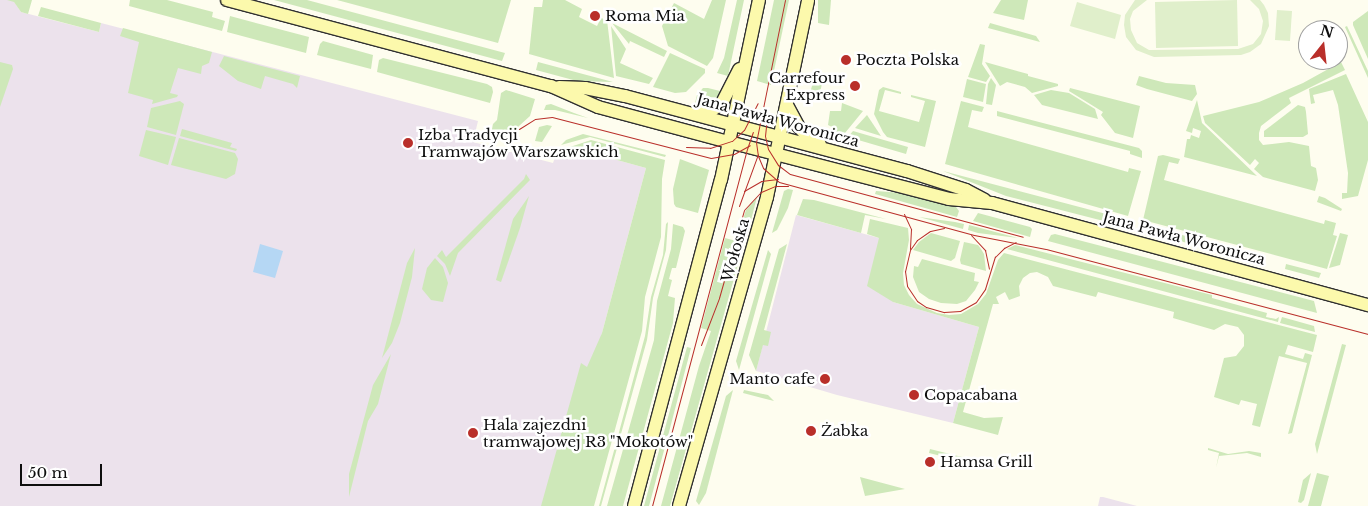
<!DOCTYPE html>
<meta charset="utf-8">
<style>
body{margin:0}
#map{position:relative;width:1368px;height:506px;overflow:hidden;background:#fefdef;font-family:"Libre Baskerville",serif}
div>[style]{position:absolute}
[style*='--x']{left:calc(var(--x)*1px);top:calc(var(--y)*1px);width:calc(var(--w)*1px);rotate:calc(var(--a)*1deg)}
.industrial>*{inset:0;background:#ece2ec}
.green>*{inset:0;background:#cee8b9}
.pitch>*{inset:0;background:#e0efcb}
.water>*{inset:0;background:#b5d7f4}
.roads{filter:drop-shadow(1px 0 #303030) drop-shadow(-1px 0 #303030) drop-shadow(0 1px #303030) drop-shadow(0 -1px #303030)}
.secondary>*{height:12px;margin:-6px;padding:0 6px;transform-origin:6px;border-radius:6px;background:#fcf9ac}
.tram>*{height:1px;margin:-0.5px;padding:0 0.5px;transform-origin:0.5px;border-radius:0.5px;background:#b92f2a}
.dots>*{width:14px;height:14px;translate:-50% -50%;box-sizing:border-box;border:2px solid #fff;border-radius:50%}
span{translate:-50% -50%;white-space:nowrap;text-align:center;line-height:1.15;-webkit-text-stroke:5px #fff;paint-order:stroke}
.poi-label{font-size:15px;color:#0e0e0e}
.left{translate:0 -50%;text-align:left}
.right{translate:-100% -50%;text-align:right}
.street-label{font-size:15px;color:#0e0e0e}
.north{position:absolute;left:1298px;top:20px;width:50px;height:50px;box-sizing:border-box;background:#fff;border:1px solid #9f9f9f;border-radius:50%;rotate:16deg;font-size:14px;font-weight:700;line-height:20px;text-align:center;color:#0e0e0e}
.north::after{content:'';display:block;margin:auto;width:18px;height:22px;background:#b92f2a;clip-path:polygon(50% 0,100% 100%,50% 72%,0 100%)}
.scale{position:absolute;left:20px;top:464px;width:82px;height:22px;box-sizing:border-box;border:2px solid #0e0e0e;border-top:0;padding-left:6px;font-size:15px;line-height:18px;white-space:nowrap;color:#0e0e0e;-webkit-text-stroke:4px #fff;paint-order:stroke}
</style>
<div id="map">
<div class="industrial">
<i style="clip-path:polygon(0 0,13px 0,21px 12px,99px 32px,101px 23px,478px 121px,473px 142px,553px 163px,557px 151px,570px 147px,646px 168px,602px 333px,551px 506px,0 506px)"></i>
<i style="clip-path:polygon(796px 215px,879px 238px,893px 302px,979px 327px,953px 423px,837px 395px,756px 371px)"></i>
<i style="clip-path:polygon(1100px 497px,1103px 497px,1137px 506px,1098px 506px)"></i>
</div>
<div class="green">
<i style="clip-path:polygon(7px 0,32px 0,28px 14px,21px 12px,14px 2px)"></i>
<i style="clip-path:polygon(130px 0,167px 0,213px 12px,212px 17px,225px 21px,222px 31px,129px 6px)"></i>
<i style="clip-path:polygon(274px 0,307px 0,505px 53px,502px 61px)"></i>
<i style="clip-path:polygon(337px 0,511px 0,498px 43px)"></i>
<i style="clip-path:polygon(543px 0,565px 0,582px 9px,579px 17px,597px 26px,601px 18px,607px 20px,614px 78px,529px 54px,534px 7px,542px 7px)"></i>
<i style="clip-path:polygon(712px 0,726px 0,713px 58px,707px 66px,668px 46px,662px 26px,674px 3px,704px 19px)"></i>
<i style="clip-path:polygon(737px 0,744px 0,728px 76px,717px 73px,724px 58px)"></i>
<i style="clip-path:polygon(774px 0,789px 0,771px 85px,757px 81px)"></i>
<i style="clip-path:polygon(818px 0,831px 0,829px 25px,818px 23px)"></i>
<i style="clip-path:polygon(1001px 0,1028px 0,1024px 20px,993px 13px)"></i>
<i style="clip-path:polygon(41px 7px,101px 23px,99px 32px,38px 16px)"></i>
<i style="clip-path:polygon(1368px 11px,1368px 59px,1353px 25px,1353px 22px)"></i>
<i style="clip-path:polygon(230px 16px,309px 37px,306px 53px,227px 32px)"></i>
<i style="clip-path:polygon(612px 23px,667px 51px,664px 57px,630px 41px,629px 44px)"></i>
<i style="clip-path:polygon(990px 23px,1036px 36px,1040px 42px,988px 28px)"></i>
<i style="clip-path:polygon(611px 26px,626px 49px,620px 63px,653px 78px,649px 84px,616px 76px)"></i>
<i style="clip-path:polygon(1347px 26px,1368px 71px,1368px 78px,1345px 27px)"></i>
<i style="clip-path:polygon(123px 28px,212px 52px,209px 63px,202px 66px,201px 74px,178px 68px,170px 93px,178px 95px,177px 97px,152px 104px,153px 100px,128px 93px,139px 42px,120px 36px)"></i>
<i style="clip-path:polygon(323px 41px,373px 55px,371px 69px,317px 55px,320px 44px)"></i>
<i style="clip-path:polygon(980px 44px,985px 45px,982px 64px,990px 76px,986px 82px,968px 77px)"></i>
<i style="clip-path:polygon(670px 53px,705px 69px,705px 73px,686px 92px,675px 93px,653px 87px)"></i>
<i style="clip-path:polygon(224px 56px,300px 76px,297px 88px,293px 84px,265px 76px,261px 89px,238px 81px,219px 66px)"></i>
<i style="clip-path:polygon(383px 58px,487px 84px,492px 87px,493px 92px,490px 103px,377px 72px,379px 60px)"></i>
<i style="clip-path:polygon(0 62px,12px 65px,13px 69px,0 107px)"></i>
<i style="clip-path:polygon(538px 62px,613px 82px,577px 81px,536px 70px)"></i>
<i style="clip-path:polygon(985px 62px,1028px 74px,1028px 76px,1058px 84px,1058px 86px,1032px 93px,1025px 87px,1007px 82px,1000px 86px)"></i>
<i style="clip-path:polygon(1341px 62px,1345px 70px,1289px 98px,1291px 103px,1261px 126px,1259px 133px,1259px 140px,1263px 145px,1289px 142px,1309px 146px,1311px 166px,1316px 168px,1318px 180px,1315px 191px,1263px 177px,1254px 169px,1259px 163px,1255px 159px,1250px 165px,1205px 123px,1203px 116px,1259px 102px,1303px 83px)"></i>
<i style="clip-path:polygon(1346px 74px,1368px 122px,1368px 160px,1358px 196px,1342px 199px,1342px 193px,1347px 193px,1348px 173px,1338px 105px,1333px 90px,1313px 95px,1315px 103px,1311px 104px,1309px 89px)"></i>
<i style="clip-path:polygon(1139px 76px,1166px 83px,1195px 85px,1197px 94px,1192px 101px,1147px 89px,1136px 85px)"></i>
<i style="clip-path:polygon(991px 78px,996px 85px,992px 105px,986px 104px,988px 84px)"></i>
<i style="clip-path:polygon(814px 79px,818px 79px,822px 84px,819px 96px,810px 93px)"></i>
<i style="clip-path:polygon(967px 79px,986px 84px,983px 102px,963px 97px)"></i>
<i style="clip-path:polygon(883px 87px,901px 92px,901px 94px,885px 90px,879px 111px,919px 122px,925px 101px,911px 97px,911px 95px,936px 101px,925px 147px,887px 137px,883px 132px,874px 114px,879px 90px)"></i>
<i style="clip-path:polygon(703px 88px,708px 88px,724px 92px,712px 103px,695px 103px,697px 95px)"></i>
<i style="clip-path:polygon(1070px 88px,1140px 106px,1133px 138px,1115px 133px,1101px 115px,1103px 112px,1069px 91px)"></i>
<i style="clip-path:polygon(506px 90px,535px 99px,530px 116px,507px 137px,491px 134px,493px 124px,497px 120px,501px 93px)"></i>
<i style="clip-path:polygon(1051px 90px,1069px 93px,1095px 109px,1098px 119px,1042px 105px,1034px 95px)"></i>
<i style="clip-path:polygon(1197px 100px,1202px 123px,1257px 176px,1184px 157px,1187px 139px,1190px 139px,1191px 135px,1199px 138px,1201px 131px,1193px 128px,1192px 133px,1186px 131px)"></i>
<i style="clip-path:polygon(180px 101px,184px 104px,176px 135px,147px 127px,151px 108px)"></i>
<i style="clip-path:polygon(961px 101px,984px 107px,982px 112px,972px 110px,968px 127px,1128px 172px,1129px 168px,1141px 171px,1128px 216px,945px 164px)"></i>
<i style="clip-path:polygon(842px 103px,863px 111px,845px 133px,842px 134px,833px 131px,834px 128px,828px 125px,830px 111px,841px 111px)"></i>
<i style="clip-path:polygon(551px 104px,574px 113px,588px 118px,555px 110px,544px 110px,546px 105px)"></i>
<i style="clip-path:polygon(1298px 105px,1305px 107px,1306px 112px,1308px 134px,1303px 137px,1264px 137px,1264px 131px)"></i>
<i style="clip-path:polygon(997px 111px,1139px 148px,1142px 151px,1142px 158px,1130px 154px,1130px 151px,997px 116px)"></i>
<i style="clip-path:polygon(867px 115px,881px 136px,855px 128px)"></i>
<i style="clip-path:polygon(547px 125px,552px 126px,542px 142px,535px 141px,539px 127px)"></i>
<i style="clip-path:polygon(182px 129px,232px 143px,230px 147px,237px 149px,236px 151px,180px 136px)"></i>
<i style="clip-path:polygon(146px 130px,176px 137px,168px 165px,139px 156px)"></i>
<i style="clip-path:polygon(853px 131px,908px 147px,906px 154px,848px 137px)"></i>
<i style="clip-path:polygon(583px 134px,666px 155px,665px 157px,590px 137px,561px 145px,566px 140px)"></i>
<i style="clip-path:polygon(179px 138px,235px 153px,238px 159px,235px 174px,226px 179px,171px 165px)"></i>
<i style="clip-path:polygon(591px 140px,665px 160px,662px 179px,661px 237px,645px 297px,642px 331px,594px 506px,541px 506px,581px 363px,587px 367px,602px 333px,646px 168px,570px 147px)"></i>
<i style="clip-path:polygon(1163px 155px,1180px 159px,1178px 164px,1169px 162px,1164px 180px,1324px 224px,1325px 220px,1336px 223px,1333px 235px,1337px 236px,1327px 269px,1143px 220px,1158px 156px)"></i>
<i style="clip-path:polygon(680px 159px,709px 170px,698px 213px,676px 207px,674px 204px,673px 189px)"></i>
<i style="clip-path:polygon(943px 171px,1129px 220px,1127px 227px,1006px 196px)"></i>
<i style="clip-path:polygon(526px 174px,530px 180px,458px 253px,450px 276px,445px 264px,437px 256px,442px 250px,446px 257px,524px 179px)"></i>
<i style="clip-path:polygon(788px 189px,793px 190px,788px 208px,777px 230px,772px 233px,784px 191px)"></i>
<i style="clip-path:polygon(876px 191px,902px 193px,956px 207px,959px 211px,957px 217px,875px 194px)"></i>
<i style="clip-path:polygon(529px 196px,520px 228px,501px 282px,496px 280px,513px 219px)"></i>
<i style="clip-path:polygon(1319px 196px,1325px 198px,1342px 209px,1341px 211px,1317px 202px)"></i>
<i style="clip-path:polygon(757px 197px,749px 228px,741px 225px,746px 210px)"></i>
<i style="clip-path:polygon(803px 199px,814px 200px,886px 219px,865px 215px,861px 233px,797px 215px)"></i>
<i style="clip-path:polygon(978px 213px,1030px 227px,1032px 229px,1030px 237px,973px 221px)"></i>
<i style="clip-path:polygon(919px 217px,955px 222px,964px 224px,963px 229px)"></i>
<i style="clip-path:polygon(870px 219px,908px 228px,909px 240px,903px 273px,904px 285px,909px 295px,917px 304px,937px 313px,949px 315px,961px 314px,978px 304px,986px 294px,998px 260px,1004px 253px,1317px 335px,1313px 352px,1288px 345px,1285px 354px,1303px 359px,1305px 353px,1312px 355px,1292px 433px,1288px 434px,1307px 363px,1279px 356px,1260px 427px,1252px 425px,1257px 404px,1241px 400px,1239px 405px,1214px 397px,1224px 358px,1236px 356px,1244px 346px,1244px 335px,1238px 327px,1225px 324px,1214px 330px,1173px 318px,1174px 312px,1098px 292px,1096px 297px,1057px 287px,1053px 286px,1048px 277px,1037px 272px,1030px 273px,1023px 278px,1019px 286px,1020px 296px,1009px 300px,1005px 292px,996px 297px,999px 304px,993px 304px,963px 412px,984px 418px,1003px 417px,998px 435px,953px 423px,979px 327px,893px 302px,867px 286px,879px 238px,867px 234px)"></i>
<i style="clip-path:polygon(668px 222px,666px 250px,653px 298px,647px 340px,601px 506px,599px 506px,645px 336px,651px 297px,663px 255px,666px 224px)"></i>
<i style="clip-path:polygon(673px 224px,683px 227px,685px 231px,676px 268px,672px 268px,669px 279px,672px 280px,668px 296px,675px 298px,673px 323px,623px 506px,607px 506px,654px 340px,657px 301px,671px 249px)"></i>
<i style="clip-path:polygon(1141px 224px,1223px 246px,1221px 252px,1139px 230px)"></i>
<i style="clip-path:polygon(969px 225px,1018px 238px,978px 233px,968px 230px)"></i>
<i style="clip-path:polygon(931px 233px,960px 241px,955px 258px,951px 261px,913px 250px,919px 242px)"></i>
<i style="clip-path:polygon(1340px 233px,1348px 235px,1340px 265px,1329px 268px)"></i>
<i style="clip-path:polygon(1055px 234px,1314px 301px,1317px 313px,1048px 241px,1051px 235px)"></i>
<i style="clip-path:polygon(725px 238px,744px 243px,670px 506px,661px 506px,699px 366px,711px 331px,701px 328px)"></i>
<i style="clip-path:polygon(964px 242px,978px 245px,981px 249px,984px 254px,986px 271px,961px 264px,960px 260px)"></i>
<i style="clip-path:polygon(787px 244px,764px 330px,771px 332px,768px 346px,763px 345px,756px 371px,749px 355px,779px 249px)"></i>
<i style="clip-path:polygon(1015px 245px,1212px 295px,1212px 298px,1267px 313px,1266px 317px,1276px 319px,1279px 317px,1278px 322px,1007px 249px)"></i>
<i style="clip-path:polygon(415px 248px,412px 277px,400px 323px,392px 343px,382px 358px,407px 263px)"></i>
<i style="clip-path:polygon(768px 250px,771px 254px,739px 370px,736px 361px)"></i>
<i style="clip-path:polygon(435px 258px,443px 267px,448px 283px,443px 302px,431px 300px,422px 289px,427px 268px)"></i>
<i style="clip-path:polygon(922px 259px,975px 273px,974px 281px,979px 282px,975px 290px,966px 301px,957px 304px,941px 303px,929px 299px,919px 292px,913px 277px,914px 266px,918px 267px)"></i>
<i style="clip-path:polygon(1286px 264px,1321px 273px,1319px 278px,1285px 269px)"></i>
<i style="clip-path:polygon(1282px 317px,1314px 326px,1315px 332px,1280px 323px)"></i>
<i style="clip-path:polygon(1342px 344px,1346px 345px,1317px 454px,1315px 444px)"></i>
<i style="clip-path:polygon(687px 347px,691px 348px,669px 432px,649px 506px,644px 506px)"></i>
<i style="clip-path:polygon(391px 354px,378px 404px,368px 421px,349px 497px,349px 474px,373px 385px)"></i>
<i style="clip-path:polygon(733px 390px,706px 493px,699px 505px,696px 501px,726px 396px)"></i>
<i style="clip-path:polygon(744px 390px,768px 395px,774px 401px,743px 393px)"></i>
<i style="clip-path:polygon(1208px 448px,1228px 454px,1249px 451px,1261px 453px,1261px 457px,1247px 453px,1219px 456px,1216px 468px,1219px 453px,1208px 450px)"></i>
<i style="clip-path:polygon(930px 449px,966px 458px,965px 462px,929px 453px)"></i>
<i style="clip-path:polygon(1311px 473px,1304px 500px,1301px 503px,1298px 502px,1303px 480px)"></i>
<i style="clip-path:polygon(1317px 473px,1329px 476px,1321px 506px,1308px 506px)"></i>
<i style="clip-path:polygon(860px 477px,905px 489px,865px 496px)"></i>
</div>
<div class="pitch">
<i style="clip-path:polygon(1135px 0,1147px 0,1133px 11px,1130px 19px,1131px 30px,1137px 43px,1149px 50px,1238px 49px,1253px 44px,1261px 34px,1263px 21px,1259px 9px,1250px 0,1260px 0,1264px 5px,1268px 13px,1269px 26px,1261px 44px,1250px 52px,1241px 55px,1154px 57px,1136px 50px,1126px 37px,1124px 25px,1125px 15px)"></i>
<i style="clip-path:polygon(1237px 0,1238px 46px,1156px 48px,1155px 2px)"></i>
<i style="clip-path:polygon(1077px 2px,1121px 15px,1115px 39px,1070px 26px)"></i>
<i style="clip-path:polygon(1277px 10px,1292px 11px,1290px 41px,1275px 40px)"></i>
</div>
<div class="water">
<i style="clip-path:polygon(260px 244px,283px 251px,275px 278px,253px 272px)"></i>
</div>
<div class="roads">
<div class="secondary">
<i style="--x:227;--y:0;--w:335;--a:14.9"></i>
<i style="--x:551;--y:86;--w:51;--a:24.1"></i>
<i style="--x:598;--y:107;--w:136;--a:15"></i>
<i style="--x:729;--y:142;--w:227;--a:14.5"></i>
<i style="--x:949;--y:199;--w:43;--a:5.3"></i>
<i style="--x:992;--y:203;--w:390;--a:15.2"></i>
<i style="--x:559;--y:87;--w:26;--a:2"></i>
<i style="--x:585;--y:88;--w:41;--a:11.3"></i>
<i style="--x:625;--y:96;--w:292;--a:14.9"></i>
<i style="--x:907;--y:171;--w:62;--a:17.9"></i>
<i style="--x:966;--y:190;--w:21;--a:28"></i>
<i style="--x:787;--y:105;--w:24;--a:62"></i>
<i style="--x:798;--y:126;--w:13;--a:48"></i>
<i style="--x:807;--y:136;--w:15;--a:32"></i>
<i style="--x:696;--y:114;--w:15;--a:-11"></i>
<i style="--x:711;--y:111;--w:14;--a:-36"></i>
<i style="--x:722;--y:103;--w:38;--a:-63"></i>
<i style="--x:634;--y:506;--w:337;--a:-75.1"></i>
<i style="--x:721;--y:180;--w:184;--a:-78.1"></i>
<i style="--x:679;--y:506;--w:321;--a:-74.1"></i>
<i style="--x:767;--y:197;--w:201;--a:-78.2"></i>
</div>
</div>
<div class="tram">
<i style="--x:785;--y:0;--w:145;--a:101.5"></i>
<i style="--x:756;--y:142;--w:14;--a:82"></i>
<i style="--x:758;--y:156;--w:13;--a:67"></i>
<i style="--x:763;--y:168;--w:21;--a:41"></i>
<i style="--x:779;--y:182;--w:202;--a:15.2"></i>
<i style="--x:974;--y:235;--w:73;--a:11"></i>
<i style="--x:1046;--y:249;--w:333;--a:14.8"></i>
<i style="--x:767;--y:117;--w:19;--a:96"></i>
<i style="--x:765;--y:136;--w:13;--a:77"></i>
<i style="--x:768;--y:149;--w:19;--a:58"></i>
<i style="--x:778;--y:165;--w:15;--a:37"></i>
<i style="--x:790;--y:174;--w:241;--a:15.1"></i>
<i style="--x:519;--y:129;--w:19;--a:-32"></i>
<i style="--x:535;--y:119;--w:17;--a:-7"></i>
<i style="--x:552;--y:117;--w:164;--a:14.5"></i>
<i style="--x:711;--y:158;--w:23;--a:-10"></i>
<i style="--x:734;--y:154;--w:18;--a:-29"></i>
<i style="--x:686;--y:147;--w:24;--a:2"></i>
<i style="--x:710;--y:148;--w:23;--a:-18"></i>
<i style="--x:732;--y:141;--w:16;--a:-43"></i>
<i style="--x:744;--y:130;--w:30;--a:-63"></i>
<i style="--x:550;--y:156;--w:4;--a:-56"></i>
<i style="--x:744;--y:191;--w:20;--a:-30"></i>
<i style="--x:761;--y:181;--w:17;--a:-7"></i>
<i style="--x:739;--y:206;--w:55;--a:-69.9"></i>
<i style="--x:904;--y:214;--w:17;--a:65"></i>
<i style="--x:911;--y:229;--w:20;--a:93"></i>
<i style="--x:944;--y:228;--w:14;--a:168"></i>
<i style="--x:930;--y:231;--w:16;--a:145"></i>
<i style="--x:917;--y:240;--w:12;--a:125"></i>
<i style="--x:910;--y:250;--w:22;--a:103"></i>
<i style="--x:905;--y:271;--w:15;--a:82"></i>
<i style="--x:907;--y:286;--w:18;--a:56"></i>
<i style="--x:917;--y:301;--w:11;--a:34"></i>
<i style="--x:926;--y:307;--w:19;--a:16"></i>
<i style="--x:944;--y:312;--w:16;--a:-4"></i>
<i style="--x:960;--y:311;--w:18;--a:-29"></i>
<i style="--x:976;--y:302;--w:16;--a:-55"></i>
<i style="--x:985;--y:289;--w:34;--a:-73"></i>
<i style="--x:995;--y:257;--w:13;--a:-45"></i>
<i style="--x:1004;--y:248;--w:13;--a:-27"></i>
<i style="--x:971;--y:235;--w:21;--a:47"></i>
<i style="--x:985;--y:250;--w:19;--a:78"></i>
<i style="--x:701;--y:345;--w:50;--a:-69"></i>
<i style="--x:719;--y:298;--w:91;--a:-74.1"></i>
<i style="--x:744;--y:210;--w:25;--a:-47"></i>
<i style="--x:761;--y:192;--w:15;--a:-23"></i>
<i style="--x:775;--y:186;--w:13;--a:0"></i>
<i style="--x:652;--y:506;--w:369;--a:-75.1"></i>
<i style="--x:747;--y:149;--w:18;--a:-71"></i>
</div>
<div class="dots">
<i style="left:595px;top:16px;background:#b92f2a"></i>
<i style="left:846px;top:60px;background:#b92f2a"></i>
<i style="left:855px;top:86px;background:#b92f2a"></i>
<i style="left:408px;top:143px;background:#b92f2a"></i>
<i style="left:825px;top:379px;background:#b92f2a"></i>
<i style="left:914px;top:395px;background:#b92f2a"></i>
<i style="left:811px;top:431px;background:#b92f2a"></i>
<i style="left:473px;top:433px;background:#b92f2a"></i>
<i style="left:930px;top:462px;background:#b92f2a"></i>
</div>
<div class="poi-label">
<span class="left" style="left:605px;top:16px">Roma Mia</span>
<span class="left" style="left:856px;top:60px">Poczta Polska</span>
<span class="right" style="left:845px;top:86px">Carrefour<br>Express</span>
<span class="left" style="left:418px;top:143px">Izba Tradycji<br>Tramwajów Warszawskich</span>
<span class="right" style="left:815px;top:379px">Manto cafe</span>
<span class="left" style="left:924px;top:395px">Copacabana</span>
<span class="left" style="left:483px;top:433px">Hala zajezdni<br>tramwajowej R3 "Mokotów"</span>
<span class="left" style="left:821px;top:431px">Żabka</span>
<span class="left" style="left:940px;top:462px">Hamsa Grill</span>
</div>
<div class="street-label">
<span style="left:778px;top:120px;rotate:15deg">Jana Pawła Woronicza</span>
<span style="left:1184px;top:238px;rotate:15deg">Jana Pawła Woronicza</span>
<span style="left:735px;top:250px;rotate:-74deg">Wołoska</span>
</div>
<div class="north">N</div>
<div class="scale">50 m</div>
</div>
